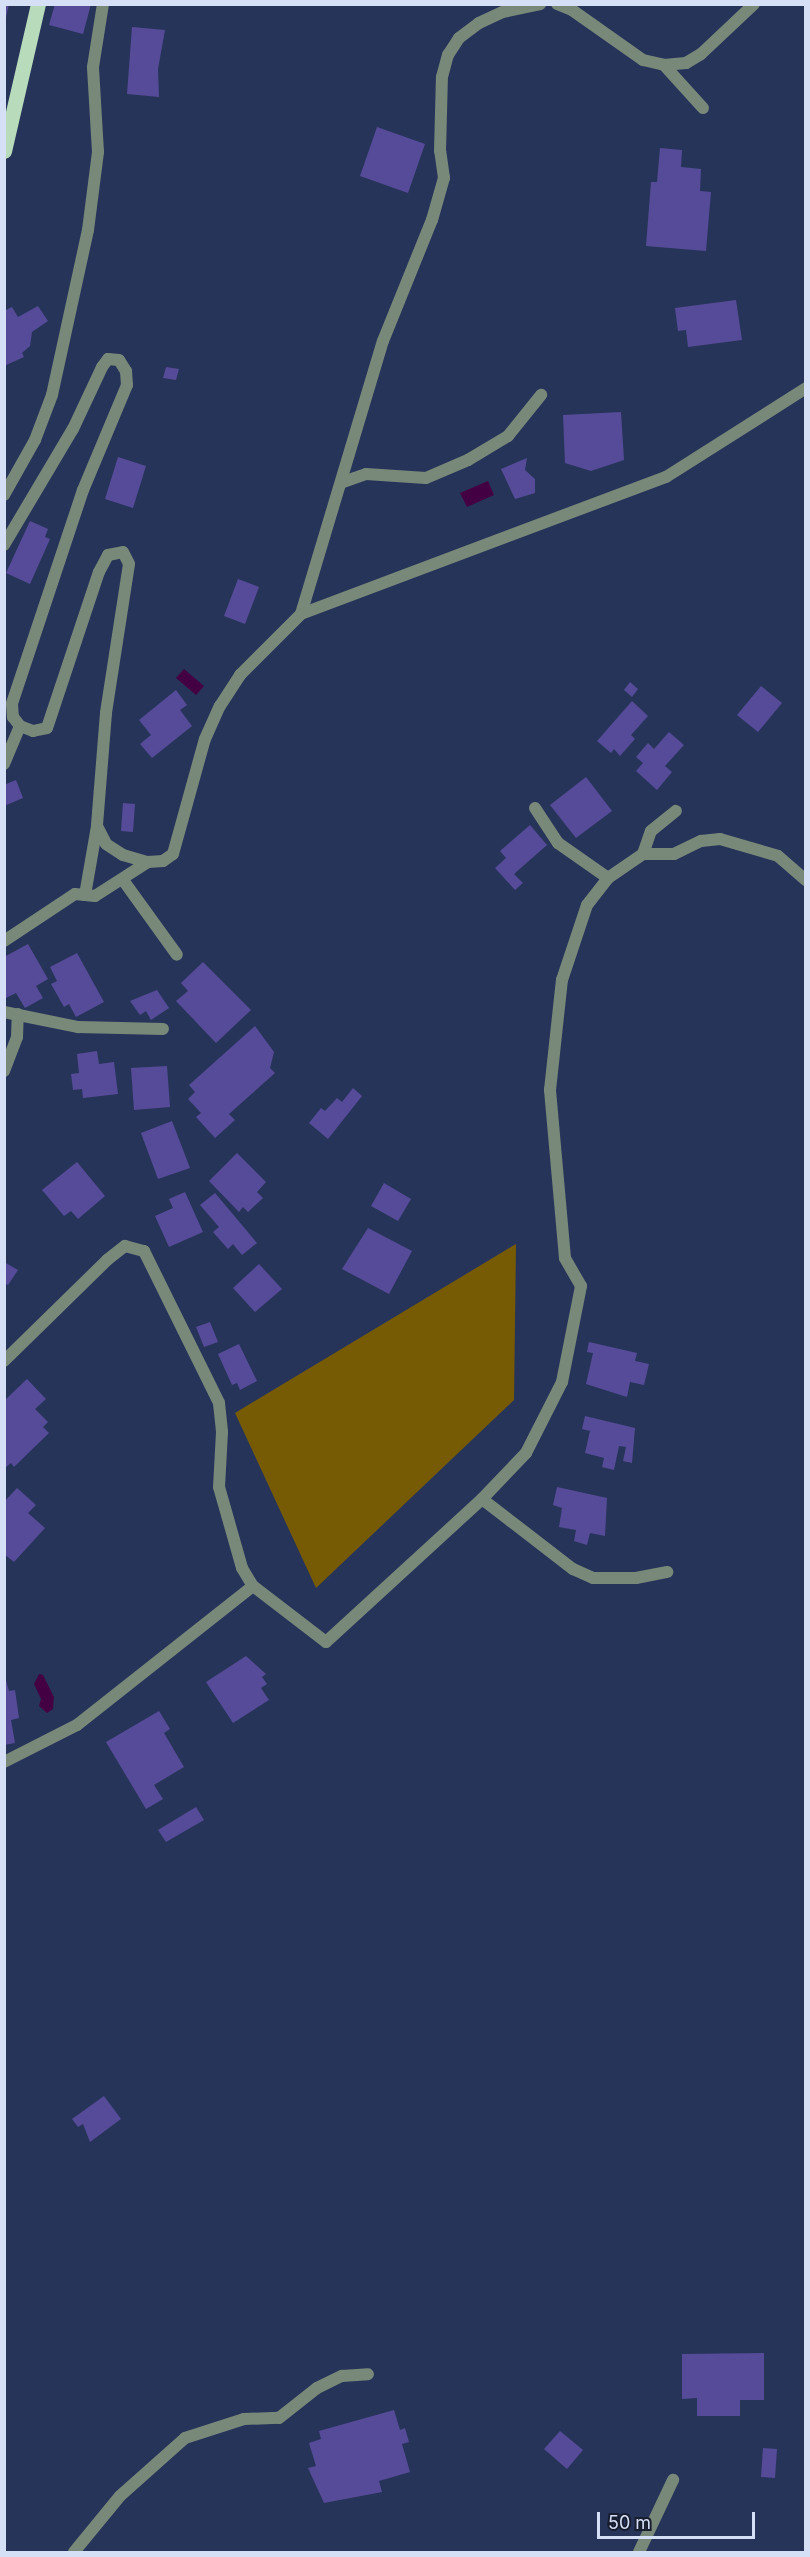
<!DOCTYPE html>
<style>
body{margin:0}
#map{position:relative;width:810px;height:2557px;overflow:hidden;background:#273459;font-family:Inter,sans-serif}
div>[style]{position:absolute}
[style*='--x']{left:calc(var(--x)*1px);top:calc(var(--y)*1px);width:calc(var(--w)*1px);rotate:calc(var(--a)*1deg)}
.forest>*{inset:0;background:#775b04}
.water>*{inset:0;background:#430144}
.building>*{inset:0;background:#564b99}
.lane>*{height:12px;margin:-6px;padding:0 6px;transform-origin:6px;border-radius:6px;background:#788979}
.street>*{height:12px;margin:-6px;padding:0 6px;transform-origin:6px;border-radius:6px;background:#788979}
.primary>*{height:15px;margin:-7.5px;padding:0 7.5px;transform-origin:7.5px;border-radius:7.5px;background:#b8dbbb}
span{translate:-50% -50%;white-space:nowrap;text-align:center;line-height:1.15;-webkit-text-stroke:6px #171d2e;paint-order:stroke}
.frame{position:absolute;inset:0;border:6px solid #d5dff6;pointer-events:none}
.scale{position:absolute;left:597px;top:2512px;width:158px;height:27px;box-sizing:border-box;border:3px solid #d5dff6;border-top:0;padding-left:8px;font-size:18px;line-height:21px;white-space:nowrap;color:#d5dff6;-webkit-text-stroke:4px #171d2e;paint-order:stroke}
</style>
<div id="map">
<div class="forest">
<i style="clip-path:polygon(516px 1244px,514px 1400px,316px 1588px,235px 1413px)"></i>
</div>
<div class="water">
<i style="clip-path:polygon(488px 481px,494px 495px,467px 507px,460px 493px)"></i>
<i style="clip-path:polygon(184px 669px,204px 686px,196px 695px,176px 678px)"></i>
<i style="clip-path:polygon(39px 1674px,43px 1675px,54px 1697px,53px 1709px,47px 1713px,39px 1706px,41px 1699px,34px 1684px)"></i>
</div>
<div class="building">
<i style="clip-path:polygon(4px 4px,9px 4px,5px 22px,4px 22px)"></i>
<i style="clip-path:polygon(55px 4px,91px 4px,83px 34px,49px 25px)"></i>
<i style="clip-path:polygon(132px 27px,165px 30px,158px 69px,159px 97px,127px 94px)"></i>
<i style="clip-path:polygon(377px 127px,425px 144px,408px 193px,360px 176px)"></i>
<i style="clip-path:polygon(660px 148px,682px 150px,681px 167px,701px 169px,700px 191px,711px 192px,706px 251px,646px 246px,651px 182px,657px 182px)"></i>
<i style="clip-path:polygon(736px 300px,742px 340px,688px 347px,686px 330px,678px 331px,675px 308px)"></i>
<i style="clip-path:polygon(38px 306px,48px 321px,32px 332px,30px 346px,22px 353px,24px 357px,4px 366px,4px 311px,12px 307px,18px 317px)"></i>
<i style="clip-path:polygon(166px 367px,179px 369px,176px 380px,163px 378px)"></i>
<i style="clip-path:polygon(621px 412px,624px 460px,591px 471px,565px 463px,563px 415px)"></i>
<i style="clip-path:polygon(118px 457px,146px 466px,133px 508px,105px 499px)"></i>
<i style="clip-path:polygon(527px 458px,525px 470px,535px 479px,535px 493px,515px 499px,501px 469px)"></i>
<i style="clip-path:polygon(30px 521px,48px 529px,45px 537px,50px 539px,30px 584px,6px 573px)"></i>
<i style="clip-path:polygon(238px 579px,259px 587px,245px 624px,224px 616px)"></i>
<i style="clip-path:polygon(630px 682px,638px 689px,632px 697px,624px 690px)"></i>
<i style="clip-path:polygon(761px 686px,782px 703px,758px 732px,737px 715px)"></i>
<i style="clip-path:polygon(176px 690px,187px 705px,180px 710px,192px 726px,152px 758px,140px 744px,151px 735px,139px 720px)"></i>
<i style="clip-path:polygon(632px 701px,648px 716px,631px 735px,635px 739px,620px 756px,614px 749px,611px 753px,597px 741px)"></i>
<i style="clip-path:polygon(669px 732px,684px 745px,665px 766px,672px 772px,657px 790px,636px 771px,643px 763px,636px 757px,648px 743px,654px 749px)"></i>
<i style="clip-path:polygon(586px 777px,612px 811px,576px 838px,550px 805px)"></i>
<i style="clip-path:polygon(16px 780px,23px 798px,4px 806px,4px 785px)"></i>
<i style="clip-path:polygon(123px 803px,135px 804px,133px 832px,121px 831px)"></i>
<i style="clip-path:polygon(530px 825px,547px 845px,514px 874px,523px 883px,515px 890px,495px 868px,506px 858px,500px 851px)"></i>
<i style="clip-path:polygon(28px 944px,48px 979px,36px 986px,43px 998px,25px 1008px,16px 993px,4px 999px,4px 957px)"></i>
<i style="clip-path:polygon(77px 953px,104px 1002px,76px 1017px,69px 1004px,64px 1007px,51px 984px,57px 981px,50px 967px)"></i>
<i style="clip-path:polygon(203px 962px,251px 1010px,216px 1043px,176px 1001px,188px 991px,181px 983px)"></i>
<i style="clip-path:polygon(157px 990px,169px 1008px,151px 1020px,146px 1011px,140px 1015px,130px 1001px)"></i>
<i style="clip-path:polygon(255px 1026px,274px 1052px,270px 1068px,275px 1073px,229px 1114px,235px 1120px,215px 1138px,196px 1117px,201px 1113px,188px 1099px,195px 1092px,189px 1085px)"></i>
<i style="clip-path:polygon(97px 1051px,99px 1064px,114px 1062px,118px 1094px,83px 1098px,82px 1089px,73px 1090px,71px 1074px,79px 1073px,77px 1054px)"></i>
<i style="clip-path:polygon(167px 1066px,170px 1107px,134px 1110px,131px 1068px)"></i>
<i style="clip-path:polygon(353px 1088px,362px 1096px,328px 1139px,309px 1123px,321px 1108px,325px 1111px,337px 1098px,342px 1102px)"></i>
<i style="clip-path:polygon(172px 1121px,190px 1168px,158px 1179px,141px 1133px)"></i>
<i style="clip-path:polygon(237px 1153px,266px 1182px,257px 1192px,263px 1198px,248px 1212px,243px 1207px,239px 1212px,209px 1181px)"></i>
<i style="clip-path:polygon(77px 1162px,105px 1196px,78px 1219px,71px 1211px,64px 1216px,42px 1190px)"></i>
<i style="clip-path:polygon(384px 1183px,411px 1199px,398px 1221px,371px 1206px)"></i>
<i style="clip-path:polygon(185px 1192px,203px 1232px,169px 1247px,155px 1216px,173px 1208px,169px 1199px)"></i>
<i style="clip-path:polygon(215px 1193px,257px 1243px,242px 1255px,233px 1244px,228px 1249px,213px 1232px,219px 1227px,200px 1205px)"></i>
<i style="clip-path:polygon(368px 1228px,412px 1251px,389px 1294px,342px 1269px)"></i>
<i style="clip-path:polygon(4px 1262px,18px 1270px,8px 1285px,4px 1283px)"></i>
<i style="clip-path:polygon(259px 1264px,282px 1289px,255px 1312px,233px 1288px)"></i>
<i style="clip-path:polygon(210px 1322px,218px 1342px,204px 1347px,196px 1327px)"></i>
<i style="clip-path:polygon(589px 1342px,637px 1353px,635px 1361px,649px 1364px,644px 1385px,630px 1382px,627px 1397px,586px 1384px,593px 1353px,587px 1352px)"></i>
<i style="clip-path:polygon(239px 1344px,257px 1381px,240px 1390px,237px 1383px,232px 1385px,218px 1354px)"></i>
<i style="clip-path:polygon(27px 1379px,46px 1399px,35px 1409px,48px 1422px,43px 1427px,49px 1433px,14px 1467px,11px 1463px,6px 1467px,4px 1401px)"></i>
<i style="clip-path:polygon(585px 1416px,635px 1428px,632px 1463px,623px 1461px,626px 1447px,619px 1446px,614px 1470px,602px 1467px,604px 1458px,585px 1453px,590px 1431px,582px 1429px)"></i>
<i style="clip-path:polygon(557px 1487px,607px 1498px,605px 1536px,590px 1533px,587px 1545px,574px 1541px,576px 1530px,559px 1527px,562px 1508px,553px 1505px)"></i>
<i style="clip-path:polygon(17px 1488px,36px 1505px,28px 1513px,45px 1528px,14px 1562px,4px 1554px,4px 1502px)"></i>
<i style="clip-path:polygon(246px 1656px,266px 1674px,262px 1677px,267px 1684px,261px 1688px,269px 1700px,233px 1723px,206px 1682px)"></i>
<i style="clip-path:polygon(4px 1673px,9px 1691px,15px 1690px,19px 1718px,11px 1720px,15px 1743px,4px 1745px)"></i>
<i style="clip-path:polygon(159px 1711px,170px 1729px,164px 1733px,184px 1767px,154px 1785px,163px 1799px,146px 1809px,106px 1742px)"></i>
<i style="clip-path:polygon(196px 1807px,204px 1820px,166px 1842px,158px 1830px)"></i>
<i style="clip-path:polygon(104px 2096px,121px 2119px,90px 2142px,83px 2124px,78px 2127px,72px 2119px)"></i>
<i style="clip-path:polygon(764px 2353px,764px 2400px,740px 2400px,740px 2416px,697px 2416px,697px 2398px,682px 2399px,682px 2354px)"></i>
<i style="clip-path:polygon(394px 2410px,400px 2430px,405px 2428px,409px 2442px,402px 2444px,410px 2472px,379px 2481px,382px 2492px,324px 2503px,308px 2468px,316px 2466px,309px 2443px,321px 2439px,319px 2431px)"></i>
<i style="clip-path:polygon(560px 2431px,583px 2450px,567px 2469px,544px 2449px)"></i>
<i style="clip-path:polygon(763px 2448px,777px 2449px,775px 2478px,761px 2477px)"></i>
</div>
<div class="lane">
<i style="--x:535;--y:808;--w:42;--a:56.7"></i>
<i style="--x:558;--y:843;--w:61;--a:35"></i>
<i style="--x:639;--y:2552;--w:80;--a:-64.7"></i>
</div>
<div class="street">
<i style="--x:557;--y:4;--w:16;--a:22"></i>
<i style="--x:572;--y:10;--w:87;--a:35.2"></i>
<i style="--x:643;--y:60;--w:22;--a:13"></i>
<i style="--x:664;--y:65;--w:22;--a:-5"></i>
<i style="--x:686;--y:63;--w:17;--a:-31"></i>
<i style="--x:701;--y:54;--w:73;--a:-43.3"></i>
<i style="--x:664;--y:65;--w:58;--a:47.8"></i>
<i style="--x:343;--y:482;--w:24;--a:-19"></i>
<i style="--x:366;--y:474;--w:60;--a:3.8"></i>
<i style="--x:426;--y:478;--w:46;--a:-23.2"></i>
<i style="--x:468;--y:460;--w:47;--a:-31"></i>
<i style="--x:508;--y:436;--w:53;--a:-51.2"></i>
<i style="--x:4;--y:495;--w:63;--a:-60.6"></i>
<i style="--x:35;--y:440;--w:48;--a:-69.3"></i>
<i style="--x:52;--y:395;--w:169;--a:-77.7"></i>
<i style="--x:88;--y:230;--w:79;--a:-82.7"></i>
<i style="--x:98;--y:152;--w:85;--a:-93.4"></i>
<i style="--x:93;--y:67;--w:64;--a:-81"></i>
<i style="--x:4;--y:545;--w:135;--a:-59.3"></i>
<i style="--x:73;--y:429;--w:68;--a:-64.9"></i>
<i style="--x:102;--y:367;--w:10;--a:-53"></i>
<i style="--x:108;--y:359;--w:11;--a:5"></i>
<i style="--x:119;--y:360;--w:13;--a:58"></i>
<i style="--x:126;--y:371;--w:14;--a:86"></i>
<i style="--x:127;--y:385;--w:114;--a:112.7"></i>
<i style="--x:83;--y:490;--w:225;--a:108.4"></i>
<i style="--x:12;--y:704;--w:13;--a:86"></i>
<i style="--x:13;--y:717;--w:11;--a:52"></i>
<i style="--x:20;--y:726;--w:14;--a:21"></i>
<i style="--x:33;--y:731;--w:14;--a:-12"></i>
<i style="--x:47;--y:728;--w:164;--a:-71.6"></i>
<i style="--x:99;--y:572;--w:19;--a:-62"></i>
<i style="--x:108;--y:555;--w:15;--a:-11"></i>
<i style="--x:123;--y:552;--w:13;--a:63"></i>
<i style="--x:129;--y:564;--w:151;--a:98.8"></i>
<i style="--x:106;--y:713;--w:113;--a:94.6"></i>
<i style="--x:97;--y:826;--w:20;--a:63"></i>
<i style="--x:106;--y:844;--w:20;--a:33"></i>
<i style="--x:123;--y:855;--w:26;--a:16"></i>
<i style="--x:148;--y:862;--w:15;--a:-4"></i>
<i style="--x:163;--y:861;--w:12;--a:-35"></i>
<i style="--x:173;--y:854;--w:119;--a:-74.5"></i>
<i style="--x:205;--y:739;--w:36;--a:-66"></i>
<i style="--x:220;--y:706;--w:37;--a:-57"></i>
<i style="--x:240;--y:675;--w:86;--a:-45"></i>
<i style="--x:301;--y:614;--w:390;--a:-20.6"></i>
<i style="--x:666;--y:477;--w:166;--a:-32.4"></i>
<i style="--x:301;--y:614;--w:285;--a:-73.3"></i>
<i style="--x:383;--y:341;--w:131;--a:-68"></i>
<i style="--x:432;--y:220;--w:44;--a:-74.1"></i>
<i style="--x:444;--y:178;--w:27;--a:-98"></i>
<i style="--x:440;--y:151;--w:74;--a:-88.5"></i>
<i style="--x:442;--y:77;--w:23;--a:-75"></i>
<i style="--x:448;--y:55;--w:20;--a:-57"></i>
<i style="--x:459;--y:38;--w:25;--a:-37"></i>
<i style="--x:479;--y:23;--w:26;--a:-25"></i>
<i style="--x:503;--y:12;--w:38;--a:-12"></i>
<i style="--x:4;--y:764;--w:41;--a:-67.2"></i>
<i style="--x:643;--y:854;--w:24;--a:-71"></i>
<i style="--x:651;--y:831;--w:32;--a:-39"></i>
<i style="--x:123;--y:880;--w:92;--a:54.2"></i>
<i style="--x:85;--y:895;--w:70;--a:-80.1"></i>
<i style="--x:4;--y:941;--w:85;--a:-33.5"></i>
<i style="--x:75;--y:894;--w:20;--a:6"></i>
<i style="--x:95;--y:896;--w:63;--a:-32.7"></i>
<i style="--x:4;--y:1012;--w:76;--a:11.5"></i>
<i style="--x:78;--y:1027;--w:85;--a:1.3"></i>
<i style="--x:4;--y:1071;--w:36;--a:-69"></i>
<i style="--x:17;--y:1037;--w:23;--a:-88"></i>
<i style="--x:4;--y:1361;--w:144;--a:-44.4"></i>
<i style="--x:107;--y:1260;--w:23;--a:-38"></i>
<i style="--x:125;--y:1246;--w:20;--a:15"></i>
<i style="--x:144;--y:1251;--w:169;--a:63.7"></i>
<i style="--x:219;--y:1403;--w:29;--a:84"></i>
<i style="--x:222;--y:1432;--w:55;--a:93.1"></i>
<i style="--x:219;--y:1487;--w:84;--a:74.1"></i>
<i style="--x:242;--y:1568;--w:21;--a:59"></i>
<i style="--x:253;--y:1586;--w:92;--a:37.5"></i>
<i style="--x:326;--y:1642;--w:212;--a:-42.5"></i>
<i style="--x:482;--y:1499;--w:64;--a:-46.3"></i>
<i style="--x:526;--y:1453;--w:80;--a:-63.1"></i>
<i style="--x:562;--y:1382;--w:98;--a:-78.8"></i>
<i style="--x:581;--y:1286;--w:32;--a:-120"></i>
<i style="--x:565;--y:1258;--w:169;--a:-95.1"></i>
<i style="--x:550;--y:1090;--w:111;--a:-83.8"></i>
<i style="--x:562;--y:980;--w:79;--a:-71.6"></i>
<i style="--x:587;--y:905;--w:34;--a:-52"></i>
<i style="--x:608;--y:878;--w:42;--a:-34.4"></i>
<i style="--x:643;--y:854;--w:31;--a:0"></i>
<i style="--x:674;--y:854;--w:30;--a:-26"></i>
<i style="--x:701;--y:841;--w:19;--a:-6"></i>
<i style="--x:720;--y:839;--w:60;--a:16.3"></i>
<i style="--x:778;--y:856;--w:37;--a:41"></i>
<i style="--x:482;--y:1499;--w:115;--a:37.6"></i>
<i style="--x:573;--y:1569;--w:22;--a:24"></i>
<i style="--x:593;--y:1578;--w:43;--a:0"></i>
<i style="--x:636;--y:1578;--w:32;--a:-11"></i>
<i style="--x:4;--y:1762;--w:82;--a:-26.9"></i>
<i style="--x:77;--y:1725;--w:224;--a:-38.3"></i>
<i style="--x:74;--y:2552;--w:72;--a:-50.6"></i>
<i style="--x:120;--y:2496;--w:87;--a:-41.7"></i>
<i style="--x:185;--y:2438;--w:62;--a:-17.9"></i>
<i style="--x:244;--y:2419;--w:35;--a:-2"></i>
<i style="--x:279;--y:2418;--w:48;--a:-38.3"></i>
<i style="--x:317;--y:2388;--w:28;--a:-26"></i>
<i style="--x:342;--y:2376;--w:26;--a:-4"></i>
</div>
<div class="primary">
<i style="--x:4;--y:151;--w:151;--a:-77"></i>
</div>
<div class="frame"></div>
<div class="scale">50 m</div>
</div>
